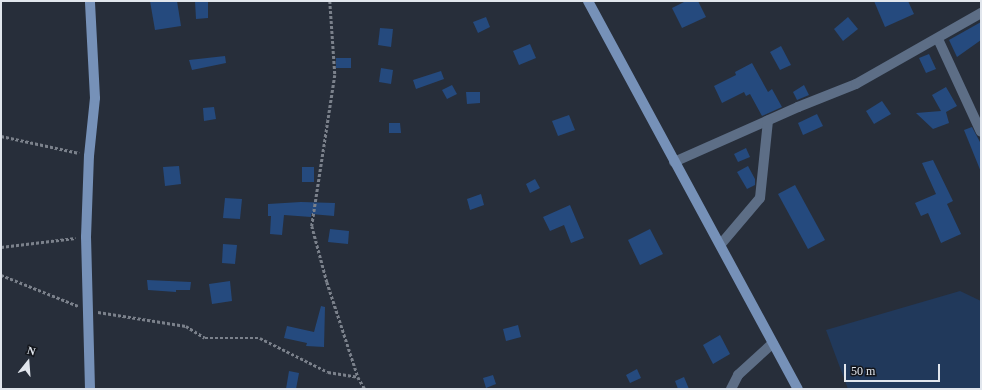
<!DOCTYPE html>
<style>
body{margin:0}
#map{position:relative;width:982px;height:390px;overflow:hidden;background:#272e3a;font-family:Georgia,serif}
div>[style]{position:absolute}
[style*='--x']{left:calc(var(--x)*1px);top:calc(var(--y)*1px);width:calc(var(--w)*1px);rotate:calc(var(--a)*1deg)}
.green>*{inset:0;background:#21395b}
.building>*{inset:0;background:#254a7e}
.path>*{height:2.5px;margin-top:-1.25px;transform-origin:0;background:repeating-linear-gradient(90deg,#7b818b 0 3px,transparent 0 5px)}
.street>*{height:10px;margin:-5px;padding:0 5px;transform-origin:5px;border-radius:5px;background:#5d6e86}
.secondary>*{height:10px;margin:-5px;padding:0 5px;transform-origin:5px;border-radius:5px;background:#7691b8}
span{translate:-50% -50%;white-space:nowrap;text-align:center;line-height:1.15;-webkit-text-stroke:4px #13161c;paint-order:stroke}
.frame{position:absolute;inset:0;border:2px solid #e1e6ed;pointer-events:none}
.north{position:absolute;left:8px;top:342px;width:40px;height:40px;-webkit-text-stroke:3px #13161c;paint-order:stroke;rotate:17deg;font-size:11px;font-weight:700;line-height:16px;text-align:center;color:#e1e6ed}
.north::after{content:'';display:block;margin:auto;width:14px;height:18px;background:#e1e6ed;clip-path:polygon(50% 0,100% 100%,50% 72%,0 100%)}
.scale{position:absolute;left:844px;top:364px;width:96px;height:18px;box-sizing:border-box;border:2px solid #e1e6ed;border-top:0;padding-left:5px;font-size:12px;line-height:14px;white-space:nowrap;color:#e1e6ed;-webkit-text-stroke:3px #13161c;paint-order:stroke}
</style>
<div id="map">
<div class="green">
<i style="clip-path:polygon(960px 291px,981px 301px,981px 389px,848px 389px,826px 330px)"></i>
</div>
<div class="building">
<i style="clip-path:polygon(150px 1px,177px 1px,181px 26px,155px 30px)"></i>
<i style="clip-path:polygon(195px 1px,208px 1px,208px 18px,196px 19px)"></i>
<i style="clip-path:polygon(686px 1px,698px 1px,706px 17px,682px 28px,672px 8px)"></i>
<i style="clip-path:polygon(874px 1px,908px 1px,914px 14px,885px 27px)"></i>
<i style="clip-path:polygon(486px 17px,490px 27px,478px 33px,473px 22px)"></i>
<i style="clip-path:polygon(848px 17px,858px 29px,843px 41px,834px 29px)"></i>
<i style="clip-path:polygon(981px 22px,981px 40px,957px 57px,949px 40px)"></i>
<i style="clip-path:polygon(380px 28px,393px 29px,391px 47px,378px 45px)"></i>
<i style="clip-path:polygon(530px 44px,536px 58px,519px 65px,513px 51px)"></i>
<i style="clip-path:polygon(781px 46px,791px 65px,780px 70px,770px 52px)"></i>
<i style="clip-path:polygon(929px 54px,936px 69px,926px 73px,919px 58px)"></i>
<i style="clip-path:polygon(225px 56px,226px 63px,192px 70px,189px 60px)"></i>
<i style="clip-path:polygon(336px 58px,351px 58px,351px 68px,336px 68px)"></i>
<i style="clip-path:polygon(752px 63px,768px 92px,772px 89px,782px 107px,762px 116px,750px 94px,746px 96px,744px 92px,722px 103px,714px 86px,736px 75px,735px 72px)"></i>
<i style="clip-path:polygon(381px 68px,393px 70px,391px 84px,379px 82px)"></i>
<i style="clip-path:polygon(441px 71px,444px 79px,416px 89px,413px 80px)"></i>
<i style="clip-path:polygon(452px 85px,457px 94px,447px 99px,442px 90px)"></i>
<i style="clip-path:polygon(804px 85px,809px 95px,797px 100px,793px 92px)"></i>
<i style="clip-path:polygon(946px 87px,957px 106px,946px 112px,949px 123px,933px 129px,916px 113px,941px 111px,932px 95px)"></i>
<i style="clip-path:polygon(466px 92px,480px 92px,480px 103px,467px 104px)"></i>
<i style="clip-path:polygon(882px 101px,891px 114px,874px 124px,866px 111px)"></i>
<i style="clip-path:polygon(214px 107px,216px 119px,204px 121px,203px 108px)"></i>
<i style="clip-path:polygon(817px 114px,823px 126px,803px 135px,798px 123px)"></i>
<i style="clip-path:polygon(569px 115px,575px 130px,558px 136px,552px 121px)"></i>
<i style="clip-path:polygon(389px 123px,400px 123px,401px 133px,389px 133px)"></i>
<i style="clip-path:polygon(972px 127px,981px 144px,981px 172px,964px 130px)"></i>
<i style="clip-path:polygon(746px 148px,750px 157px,738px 162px,734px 154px)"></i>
<i style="clip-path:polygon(933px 160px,953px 201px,947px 204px,961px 234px,941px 243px,928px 213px,921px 216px,915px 203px,936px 194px,922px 163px)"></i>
<i style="clip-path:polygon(179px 166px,181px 184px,165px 186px,163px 167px)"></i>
<i style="clip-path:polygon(748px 166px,755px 179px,755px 185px,747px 189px,737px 172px)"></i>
<i style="clip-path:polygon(302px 167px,314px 167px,314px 182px,302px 182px)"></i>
<i style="clip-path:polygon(535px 179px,540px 188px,530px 193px,526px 184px)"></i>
<i style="clip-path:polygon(795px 185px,825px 240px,808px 249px,778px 194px)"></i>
<i style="clip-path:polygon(481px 194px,484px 205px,470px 210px,467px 199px)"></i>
<i style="clip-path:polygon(225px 198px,242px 199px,240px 219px,223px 218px)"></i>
<i style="clip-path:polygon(301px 202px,335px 203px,334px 216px,311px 214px,311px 217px,284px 215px,282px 235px,270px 234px,271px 216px,268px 216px,268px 204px)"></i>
<i style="clip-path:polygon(570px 205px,584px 238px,571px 243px,564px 225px,550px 231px,543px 217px)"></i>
<i style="clip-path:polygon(330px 229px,349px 231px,348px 244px,328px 242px)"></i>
<i style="clip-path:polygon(650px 229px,663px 254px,640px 265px,628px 240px)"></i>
<i style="clip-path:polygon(223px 244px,237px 245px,235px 264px,222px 263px)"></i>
<i style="clip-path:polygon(147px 280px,191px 282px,190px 290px,176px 290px,176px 292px,148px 290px)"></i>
<i style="clip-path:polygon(230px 281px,232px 301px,212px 304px,209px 284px)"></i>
<i style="clip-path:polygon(321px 306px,325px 307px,324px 347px,306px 346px,307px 343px,284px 338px,287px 326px,314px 332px)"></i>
<i style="clip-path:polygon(518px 325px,521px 337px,506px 341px,503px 329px)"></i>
<i style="clip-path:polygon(720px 335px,730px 354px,713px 364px,703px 345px)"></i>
<i style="clip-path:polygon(637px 369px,641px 378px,630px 383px,626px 375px)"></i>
<i style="clip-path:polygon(289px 371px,299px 373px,296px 389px,286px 389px)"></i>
<i style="clip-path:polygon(493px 375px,496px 384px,486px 388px,483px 378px)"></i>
<i style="clip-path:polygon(684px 377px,689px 389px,678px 389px,675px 381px)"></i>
</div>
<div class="path">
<i style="--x:330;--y:1;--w:74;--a:86.1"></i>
<i style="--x:335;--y:75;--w:153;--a:98.7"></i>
<i style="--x:312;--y:226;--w:58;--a:75"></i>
<i style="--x:327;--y:282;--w:100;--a:71.9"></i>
<i style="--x:1;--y:136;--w:80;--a:12.3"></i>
<i style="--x:1;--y:247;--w:75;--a:-6.9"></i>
<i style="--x:1;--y:275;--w:83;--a:21.9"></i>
<i style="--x:98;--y:312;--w:89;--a:9"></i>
<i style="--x:186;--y:326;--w:22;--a:32"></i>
<i style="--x:205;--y:338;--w:55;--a:0"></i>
<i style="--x:260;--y:338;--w:76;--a:26.6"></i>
<i style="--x:328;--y:372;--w:30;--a:9"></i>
<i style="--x:358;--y:377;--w:14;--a:60"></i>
</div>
<div class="street">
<i style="--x:938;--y:39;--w:102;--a:65.2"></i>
<i style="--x:674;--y:162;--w:136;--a:-23.9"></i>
<i style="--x:798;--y:107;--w:62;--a:-21.6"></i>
<i style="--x:856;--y:84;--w:144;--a:-29.6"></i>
<i style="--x:721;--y:244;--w:60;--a:-49.7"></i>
<i style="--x:760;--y:198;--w:78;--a:-84.1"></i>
<i style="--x:731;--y:389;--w:16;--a:-63"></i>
<i style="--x:738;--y:375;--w:47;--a:-42.4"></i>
</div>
<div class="secondary">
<i style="--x:588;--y:1;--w:441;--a:61.6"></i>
<i style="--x:90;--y:389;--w:152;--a:-91.5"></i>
<i style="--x:86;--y:237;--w:81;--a:-87.9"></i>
<i style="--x:89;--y:156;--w:58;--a:-84.1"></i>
<i style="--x:95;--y:98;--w:97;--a:-93"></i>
</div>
<div class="frame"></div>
<div class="north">N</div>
<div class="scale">50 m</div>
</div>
